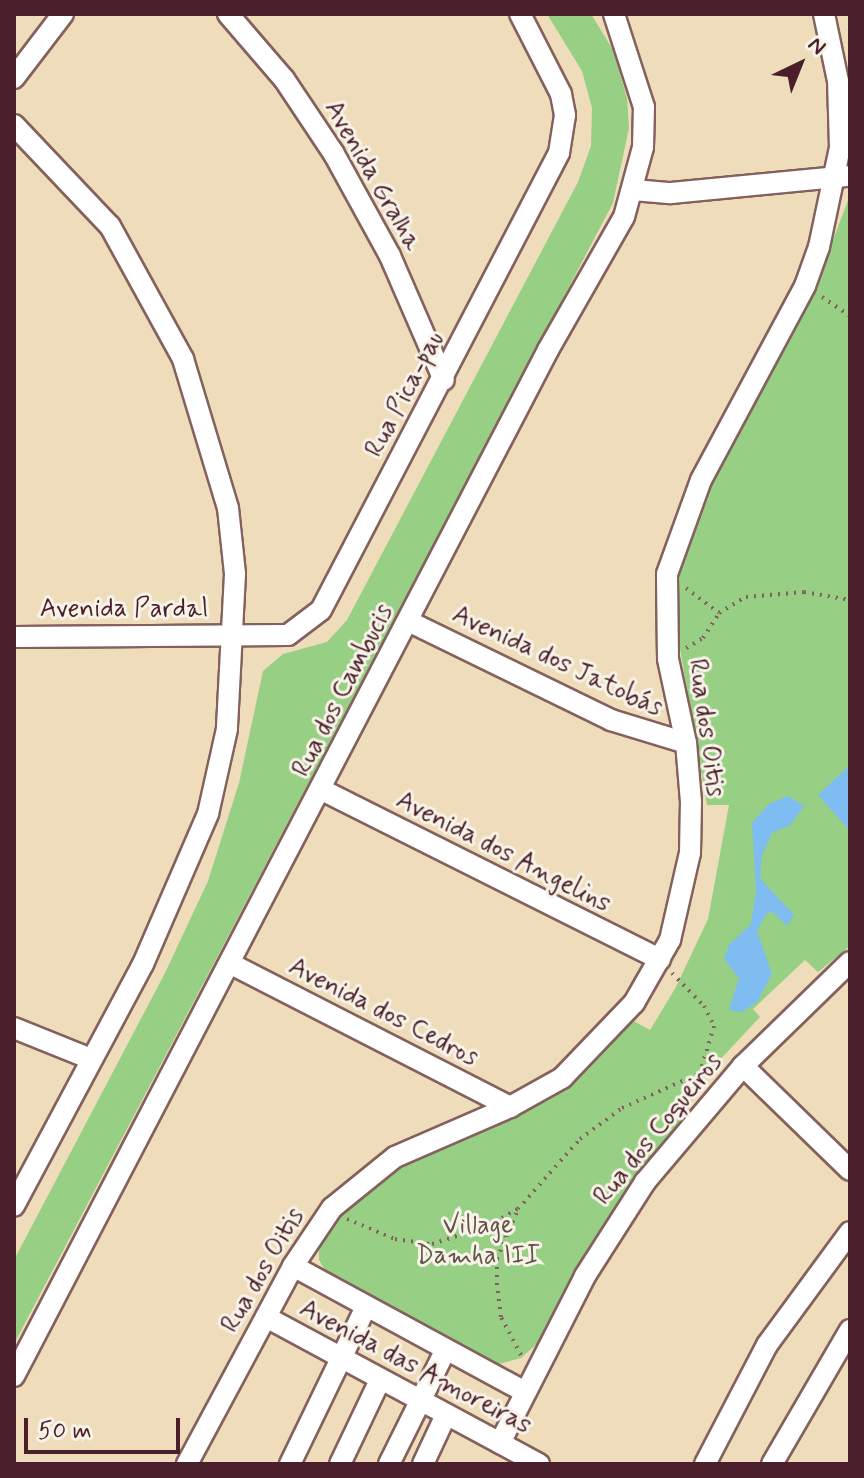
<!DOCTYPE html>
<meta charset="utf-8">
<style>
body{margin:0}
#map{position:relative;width:864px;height:1478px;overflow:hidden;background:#efdcba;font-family:Mynerve,sans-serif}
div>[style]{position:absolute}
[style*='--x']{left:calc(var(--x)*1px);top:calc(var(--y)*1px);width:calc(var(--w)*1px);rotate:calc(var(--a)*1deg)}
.green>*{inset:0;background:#97d084}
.water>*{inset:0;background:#7ebcf2}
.path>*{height:4px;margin-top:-2px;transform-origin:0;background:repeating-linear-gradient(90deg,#84615d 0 2px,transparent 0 8px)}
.roads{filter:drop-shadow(2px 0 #84615d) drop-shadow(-2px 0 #84615d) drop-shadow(0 2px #84615d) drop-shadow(0 -2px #84615d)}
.minor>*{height:20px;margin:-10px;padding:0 10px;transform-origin:10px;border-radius:10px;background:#fff}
span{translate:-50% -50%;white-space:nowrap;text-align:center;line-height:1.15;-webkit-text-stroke:6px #f7f3e8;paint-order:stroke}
.street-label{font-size:26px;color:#4a1f2b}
.park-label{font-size:26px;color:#615446}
.frame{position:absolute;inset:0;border:16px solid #4a1f2b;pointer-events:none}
.north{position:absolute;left:760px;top:24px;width:80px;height:80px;-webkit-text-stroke:6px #f7f3e8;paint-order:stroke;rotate:43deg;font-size:22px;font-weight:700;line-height:32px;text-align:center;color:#4a1f2b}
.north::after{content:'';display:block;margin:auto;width:28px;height:36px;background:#4a1f2b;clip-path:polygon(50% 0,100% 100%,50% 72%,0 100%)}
.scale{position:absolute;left:24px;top:1418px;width:156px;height:36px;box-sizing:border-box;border:4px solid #4a1f2b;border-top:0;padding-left:10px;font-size:24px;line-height:28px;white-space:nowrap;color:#4a1f2b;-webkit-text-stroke:6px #f7f3e8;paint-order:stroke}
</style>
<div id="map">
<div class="green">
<i style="clip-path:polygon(547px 14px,591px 14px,613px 50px,627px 98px,629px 128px,613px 203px,14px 1344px,14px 1260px,165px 973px,208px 881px,239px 783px,263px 671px,283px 654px,327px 642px,347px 620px,578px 182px,591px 146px,592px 108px,582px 71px)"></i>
<i style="clip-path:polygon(850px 195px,850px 946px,818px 972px,805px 960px,753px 1009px,760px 1017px,701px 1080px,689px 1108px,577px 1269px,538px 1343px,521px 1358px,499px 1364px,333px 1283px,319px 1260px,319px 1240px,329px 1222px,391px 1171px,520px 1116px,561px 1088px,632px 1020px,650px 1030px,676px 987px,708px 919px,729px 805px,707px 805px,675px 620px,677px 577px,704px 499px,822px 269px)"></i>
</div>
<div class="water">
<i style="clip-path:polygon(850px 765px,850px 831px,818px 795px)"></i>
<i style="clip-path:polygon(788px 796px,804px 806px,790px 825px,772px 833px,762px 855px,760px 878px,794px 915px,787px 926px,772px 911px,766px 914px,757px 931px,772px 974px,757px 1002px,742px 1012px,729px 1010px,739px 978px,724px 959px,729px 945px,751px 924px,756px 891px,752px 823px,769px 804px)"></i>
</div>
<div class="path">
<i style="--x:822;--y:297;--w:34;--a:34"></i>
<i style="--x:686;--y:588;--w:41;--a:37.1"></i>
<i style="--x:686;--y:648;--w:20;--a:-30"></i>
<i style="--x:703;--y:638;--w:30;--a:-57"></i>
<i style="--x:719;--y:613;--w:31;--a:-31"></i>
<i style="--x:746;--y:597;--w:58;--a:-4.9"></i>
<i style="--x:804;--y:592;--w:47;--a:9.9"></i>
<i style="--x:672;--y:973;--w:46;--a:45.9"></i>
<i style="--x:704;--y:1006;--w:22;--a:63"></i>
<i style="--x:714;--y:1026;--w:45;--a:106.8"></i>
<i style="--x:347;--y:1219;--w:52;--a:22.6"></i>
<i style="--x:395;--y:1239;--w:37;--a:8"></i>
<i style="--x:432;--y:1244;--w:59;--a:-17.8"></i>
<i style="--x:488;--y:1226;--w:34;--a:-30"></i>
<i style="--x:491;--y:1227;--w:17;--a:33"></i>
<i style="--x:521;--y:1355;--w:43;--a:-117.8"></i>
<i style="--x:501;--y:1317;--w:32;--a:-97"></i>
<i style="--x:497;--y:1285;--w:26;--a:-90"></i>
<i style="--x:497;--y:1259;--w:54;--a:-67.2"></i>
<i style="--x:518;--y:1209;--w:94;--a:-48.5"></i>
<i style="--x:580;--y:1139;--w:52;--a:-36.4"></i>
<i style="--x:622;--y:1108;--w:105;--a:-24.1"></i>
</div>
<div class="roads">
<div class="minor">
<i style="--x:228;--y:14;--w:86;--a:49.3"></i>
<i style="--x:284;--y:79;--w:90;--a:56.3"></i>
<i style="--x:334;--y:154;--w:116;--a:61.2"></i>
<i style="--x:390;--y:256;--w:135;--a:66.5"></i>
<i style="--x:14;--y:78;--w:81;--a:-52.6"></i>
<i style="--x:14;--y:125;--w:139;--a:46.5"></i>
<i style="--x:110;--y:226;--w:152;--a:61.2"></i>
<i style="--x:183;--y:359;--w:156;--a:73.2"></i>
<i style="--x:228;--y:508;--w:66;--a:83.9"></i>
<i style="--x:235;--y:574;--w:155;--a:93"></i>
<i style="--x:227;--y:729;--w:87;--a:102.6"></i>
<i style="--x:208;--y:814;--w:163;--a:113.4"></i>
<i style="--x:143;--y:964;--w:274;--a:118.1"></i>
<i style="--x:633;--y:190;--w:38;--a:5"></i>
<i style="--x:671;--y:193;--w:176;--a:-5.5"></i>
<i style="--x:410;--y:622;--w:224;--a:26"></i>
<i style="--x:611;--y:720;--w:78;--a:17"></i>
<i style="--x:14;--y:637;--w:274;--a:-0.4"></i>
<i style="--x:288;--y:635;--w:41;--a:-37.1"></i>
<i style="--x:321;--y:610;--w:515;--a:-62.49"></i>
<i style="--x:559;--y:153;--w:38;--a:-81"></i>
<i style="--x:565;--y:115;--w:21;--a:-101"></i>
<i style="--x:561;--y:94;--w:90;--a:-117.1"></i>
<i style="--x:322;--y:790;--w:378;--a:26.6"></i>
<i style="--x:231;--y:964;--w:314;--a:27.1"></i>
<i style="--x:14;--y:1028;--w:83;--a:21.9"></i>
<i style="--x:743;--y:1066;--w:149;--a:44.2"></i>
<i style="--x:293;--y:1266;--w:264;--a:28.5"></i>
<i style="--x:266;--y:1317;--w:310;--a:28.3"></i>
<i style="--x:14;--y:1376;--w:1157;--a:-62.5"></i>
<i style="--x:548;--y:350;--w:153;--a:-60.3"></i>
<i style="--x:624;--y:217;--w:73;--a:-74.8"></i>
<i style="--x:643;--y:147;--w:40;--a:-88.6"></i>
<i style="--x:644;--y:107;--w:98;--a:-107.9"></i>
<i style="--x:500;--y:1443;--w:187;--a:-63"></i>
<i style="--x:585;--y:1276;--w:112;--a:-57.4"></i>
<i style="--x:645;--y:1182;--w:152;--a:-49.8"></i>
<i style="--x:743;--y:1066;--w:149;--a:-44.2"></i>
<i style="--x:187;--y:1464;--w:225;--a:-61.8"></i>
<i style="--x:293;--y:1266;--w:70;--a:-56.1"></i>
<i style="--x:332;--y:1208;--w:81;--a:-39"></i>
<i style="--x:395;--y:1157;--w:125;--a:-23.5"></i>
<i style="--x:510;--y:1107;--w:60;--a:-29.1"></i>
<i style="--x:562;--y:1078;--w:104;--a:-46.2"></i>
<i style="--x:634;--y:1003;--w:73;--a:-60.3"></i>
<i style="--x:670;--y:940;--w:89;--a:-77.1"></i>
<i style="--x:690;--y:853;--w:51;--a:-88.9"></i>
<i style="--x:691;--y:802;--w:59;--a:-94.8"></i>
<i style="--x:686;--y:743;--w:86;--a:-102.1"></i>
<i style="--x:668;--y:659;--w:85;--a:-90.7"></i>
<i style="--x:667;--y:574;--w:100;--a:-70.1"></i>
<i style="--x:701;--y:480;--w:220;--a:-61.8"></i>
<i style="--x:805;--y:286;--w:41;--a:-70.3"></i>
<i style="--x:819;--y:247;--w:102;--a:-78.1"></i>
<i style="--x:840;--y:147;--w:66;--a:-91.7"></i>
<i style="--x:838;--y:81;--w:68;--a:-101.8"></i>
<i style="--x:290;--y:1464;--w:172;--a:-64.2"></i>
<i style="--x:340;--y:1464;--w:93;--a:-64.5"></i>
<i style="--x:389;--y:1464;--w:126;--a:-63.6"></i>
<i style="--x:423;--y:1464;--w:54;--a:-64.9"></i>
<i style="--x:705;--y:1464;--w:134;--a:-62.5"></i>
<i style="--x:767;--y:1345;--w:140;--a:-53.7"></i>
<i style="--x:772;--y:1464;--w:155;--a:-59.8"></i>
</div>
</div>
<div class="street-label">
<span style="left:372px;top:176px;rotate:60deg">Avenida Gralha</span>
<span style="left:406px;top:395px;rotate:-62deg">Rua Pica-pau</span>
<span style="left:124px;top:610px">Avenida Pardal</span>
<span style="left:557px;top:662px;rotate:25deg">Avenida dos Jatobás</span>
<span style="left:344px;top:691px;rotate:-63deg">Rua dos Cambucis</span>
<span style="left:705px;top:728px;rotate:82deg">Rua dos Oitis</span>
<span style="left:503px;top:853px;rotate:27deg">Avenida dos Angelins</span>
<span style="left:383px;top:1013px;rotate:27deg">Avenida dos Cedros</span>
<span style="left:659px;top:1130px;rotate:-51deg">Rua dos Coqueiros</span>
<span style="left:264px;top:1271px;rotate:-60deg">Rua dos Oitis</span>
<span style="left:415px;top:1368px;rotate:28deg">Avenida das Amoreiras</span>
</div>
<div class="park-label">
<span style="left:478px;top:1242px">Village<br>Damha III</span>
</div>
<div class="frame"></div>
<div class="north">N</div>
<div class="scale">50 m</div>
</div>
